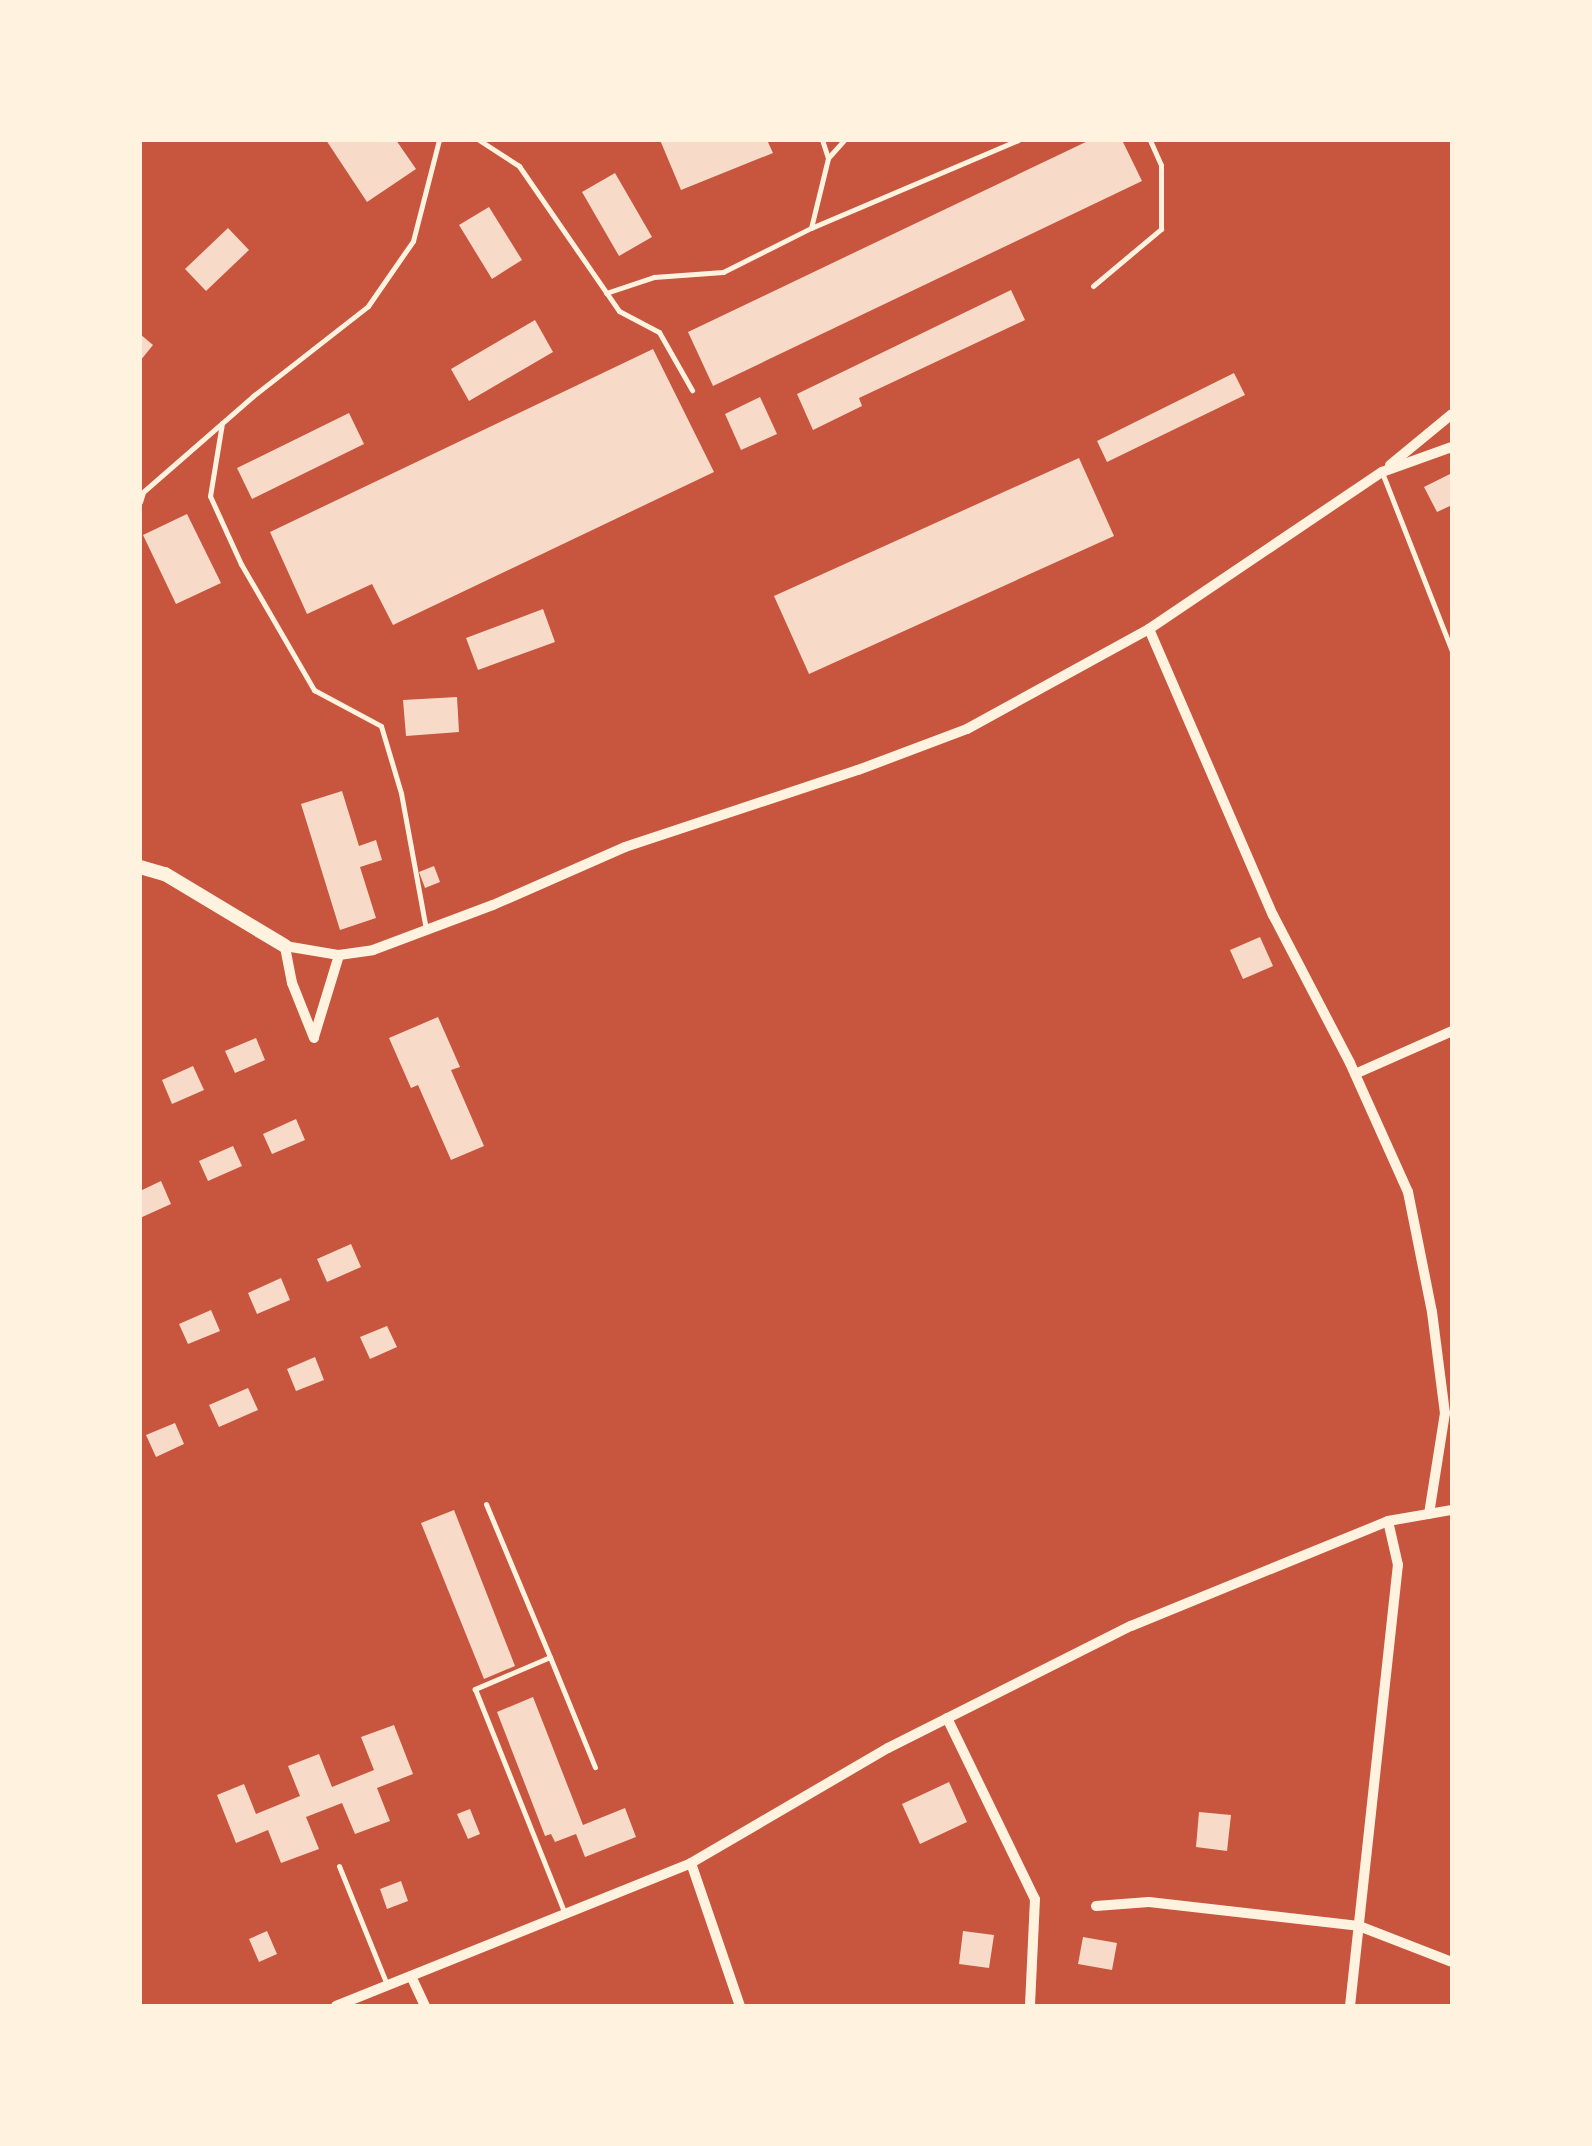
<!DOCTYPE html>
<style>
body{margin:0}
#map{position:relative;width:1592px;height:2146px;overflow:hidden;background:#c8553d;font-family:Rubik,sans-serif}
div>[style]{position:absolute}
[style*='--x']{left:calc(var(--x)*1px);top:calc(var(--y)*1px);width:calc(var(--w)*1px);rotate:calc(var(--a)*1deg)}
.building>*{inset:0;background:#f7dbc8}
.service>*{height:5px;margin:-2.5px;padding:0 2.5px;transform-origin:2.5px;border-radius:2.5px;background:#fff3e0}
.minor>*{height:10px;margin:-5px;padding:0 5px;transform-origin:5px;border-radius:5px;background:#fff3e0}
.tertiary>*{height:14px;margin:-7px;padding:0 7px;transform-origin:7px;border-radius:7px;background:#fff3e0}
span{translate:-50% -50%;white-space:nowrap;text-align:center;line-height:1.15;-webkit-text-stroke:8px #fff3e0;paint-order:stroke}
.frame{position:absolute;inset:0;border:142px solid #fff3e0;pointer-events:none}
</style>
<div id="map">
<div class="building">
<i style="clip-path:polygon(326px 140px,396px 140px,416px 169px,367px 202px)"></i>
<i style="clip-path:polygon(660px 140px,767px 140px,773px 153px,681px 190px)"></i>
<i style="clip-path:polygon(1090px 140px,1122px 140px,1142px 181px,713px 386px,688px 332px)"></i>
<i style="clip-path:polygon(615px 173px,652px 237px,619px 256px,582px 192px)"></i>
<i style="clip-path:polygon(489px 207px,522px 260px,492px 279px,459px 225px)"></i>
<i style="clip-path:polygon(228px 228px,249px 250px,206px 291px,185px 269px)"></i>
<i style="clip-path:polygon(1011px 290px,1025px 320px,859px 398px,862px 406px,813px 430px,797px 394px)"></i>
<i style="clip-path:polygon(535px 320px,553px 352px,469px 401px,451px 369px)"></i>
<i style="clip-path:polygon(140px 334px,153px 345px,140px 361px)"></i>
<i style="clip-path:polygon(653px 349px,714px 472px,393px 625px,372px 584px,307px 614px,270px 532px)"></i>
<i style="clip-path:polygon(1234px 373px,1245px 395px,1107px 462px,1097px 441px)"></i>
<i style="clip-path:polygon(760px 397px,777px 434px,741px 450px,725px 414px)"></i>
<i style="clip-path:polygon(349px 413px,364px 444px,252px 499px,237px 468px)"></i>
<i style="clip-path:polygon(1079px 458px,1114px 536px,809px 674px,774px 596px)"></i>
<i style="clip-path:polygon(1452px 473px,1452px 505px,1437px 512px,1424px 487px)"></i>
<i style="clip-path:polygon(187px 514px,221px 583px,176px 604px,143px 535px)"></i>
<i style="clip-path:polygon(543px 609px,555px 642px,478px 670px,466px 638px)"></i>
<i style="clip-path:polygon(457px 697px,459px 732px,406px 736px,403px 700px)"></i>
<i style="clip-path:polygon(342px 791px,359px 846px,376px 840px,382px 860px,360px 867px,376px 918px,340px 930px,301px 804px)"></i>
<i style="clip-path:polygon(434px 866px,440px 882px,425px 888px,419px 872px)"></i>
<i style="clip-path:polygon(1260px 937px,1273px 966px,1243px 979px,1230px 950px)"></i>
<i style="clip-path:polygon(438px 1017px,460px 1067px,451px 1070px,484px 1146px,451px 1160px,418px 1085px,411px 1088px,389px 1038px)"></i>
<i style="clip-path:polygon(256px 1038px,265px 1060px,235px 1073px,225px 1051px)"></i>
<i style="clip-path:polygon(193px 1066px,204px 1090px,172px 1104px,162px 1080px)"></i>
<i style="clip-path:polygon(296px 1119px,305px 1140px,272px 1154px,263px 1134px)"></i>
<i style="clip-path:polygon(233px 1146px,242px 1166px,208px 1181px,199px 1161px)"></i>
<i style="clip-path:polygon(161px 1181px,171px 1204px,140px 1218px,140px 1191px)"></i>
<i style="clip-path:polygon(351px 1244px,361px 1267px,327px 1282px,317px 1259px)"></i>
<i style="clip-path:polygon(281px 1278px,290px 1300px,257px 1314px,248px 1293px)"></i>
<i style="clip-path:polygon(211px 1310px,220px 1331px,188px 1344px,179px 1324px)"></i>
<i style="clip-path:polygon(387px 1326px,397px 1347px,370px 1359px,360px 1337px)"></i>
<i style="clip-path:polygon(315px 1357px,324px 1380px,296px 1391px,287px 1369px)"></i>
<i style="clip-path:polygon(248px 1388px,258px 1410px,219px 1427px,209px 1405px)"></i>
<i style="clip-path:polygon(175px 1423px,184px 1444px,156px 1457px,146px 1435px)"></i>
<i style="clip-path:polygon(454px 1510px,515px 1666px,484px 1679px,421px 1523px)"></i>
<i style="clip-path:polygon(533px 1697px,583px 1825px,625px 1808px,636px 1837px,585px 1857px,576px 1834px,555px 1842px,551px 1834px,545px 1836px,497px 1712px)"></i>
<i style="clip-path:polygon(394px 1725px,413px 1774px,377px 1788px,390px 1821px,355px 1834px,342px 1803px,306px 1817px,319px 1849px,281px 1863px,268px 1830px,236px 1843px,217px 1795px,244px 1784px,256px 1814px,300px 1796px,288px 1766px,319px 1754px,332px 1787px,374px 1770px,361px 1737px)"></i>
<i style="clip-path:polygon(949px 1782px,967px 1822px,920px 1844px,902px 1804px)"></i>
<i style="clip-path:polygon(470px 1809px,480px 1834px,468px 1839px,457px 1814px)"></i>
<i style="clip-path:polygon(1199px 1812px,1231px 1815px,1227px 1851px,1196px 1847px)"></i>
<i style="clip-path:polygon(401px 1881px,408px 1901px,387px 1909px,380px 1889px)"></i>
<i style="clip-path:polygon(267px 1931px,277px 1954px,259px 1962px,249px 1939px)"></i>
<i style="clip-path:polygon(963px 1931px,994px 1935px,989px 1968px,959px 1964px)"></i>
<i style="clip-path:polygon(1083px 1937px,1117px 1943px,1112px 1970px,1078px 1964px)"></i>
</div>
<div class="service">
<i style="--x:479;--y:140;--w:48;--a:33"></i>
<i style="--x:519;--y:166;--w:176;--a:55.4"></i>
<i style="--x:619;--y:311;--w:45;--a:27.7"></i>
<i style="--x:659;--y:332;--w:67;--a:60.4"></i>
<i style="--x:828;--y:158;--w:24;--a:-48"></i>
<i style="--x:811;--y:228;--w:72;--a:-76.3"></i>
<i style="--x:828;--y:158;--w:19;--a:-108"></i>
<i style="--x:1093;--y:286;--w:89;--a:-40"></i>
<i style="--x:1161;--y:229;--w:64;--a:-90"></i>
<i style="--x:1161;--y:165;--w:27;--a:-114"></i>
<i style="--x:606;--y:293;--w:51;--a:-18.4"></i>
<i style="--x:654;--y:277;--w:69;--a:-4.1"></i>
<i style="--x:723;--y:272;--w:98;--a:-26.6"></i>
<i style="--x:811;--y:228;--w:225;--a:-23"></i>
<i style="--x:222;--y:423;--w:74;--a:99.3"></i>
<i style="--x:210;--y:496;--w:75;--a:65.5"></i>
<i style="--x:241;--y:564;--w:146;--a:59.9"></i>
<i style="--x:314;--y:690;--w:76;--a:28.2"></i>
<i style="--x:381;--y:726;--w:70;--a:73.4"></i>
<i style="--x:401;--y:793;--w:138;--a:79.6"></i>
<i style="--x:1383;--y:475;--w:189;--a:68.6"></i>
<i style="--x:140;--y:502;--w:10;--a:-73"></i>
<i style="--x:143;--y:492;--w:146;--a:-41.1"></i>
<i style="--x:253;--y:396;--w:146;--a:-38"></i>
<i style="--x:368;--y:306;--w:79;--a:-55.3"></i>
<i style="--x:413;--y:241;--w:104;--a:-75.6"></i>
<i style="--x:486;--y:1504;--w:166;--a:67.3"></i>
<i style="--x:550;--y:1657;--w:82;--a:156.9"></i>
<i style="--x:475;--y:1689;--w:242;--a:68.2"></i>
<i style="--x:550;--y:1657;--w:119;--a:67.8"></i>
<i style="--x:339;--y:1866;--w:128;--a:68"></i>
</div>
<div class="minor">
<i style="--x:1390;--y:465;--w:80;--a:-39.4"></i>
<i style="--x:1149;--y:629;--w:312;--a:66.6"></i>
<i style="--x:1273;--y:915;--w:167;--a:62.5"></i>
<i style="--x:1350;--y:1063;--w:141;--a:65.8"></i>
<i style="--x:1408;--y:1192;--w:122;--a:78.7"></i>
<i style="--x:1432;--y:1312;--w:102;--a:82.7"></i>
<i style="--x:1445;--y:1413;--w:102;--a:99"></i>
<i style="--x:314;--y:1037;--w:86;--a:-73"></i>
<i style="--x:314;--y:1038;--w:59;--a:-111.8"></i>
<i style="--x:292;--y:983;--w:38;--a:-101"></i>
<i style="--x:285;--y:946;--w:55;--a:9.5"></i>
<i style="--x:339;--y:955;--w:34;--a:-8"></i>
<i style="--x:373;--y:950;--w:128;--a:-20.6"></i>
<i style="--x:493;--y:905;--w:144;--a:-23.7"></i>
<i style="--x:625;--y:847;--w:245;--a:-18.3"></i>
<i style="--x:858;--y:770;--w:116;--a:-20.6"></i>
<i style="--x:967;--y:729;--w:208;--a:-28.8"></i>
<i style="--x:1149;--y:629;--w:281;--a:-34"></i>
<i style="--x:1382;--y:472;--w:74;--a:-19.7"></i>
<i style="--x:1355;--y:1074;--w:106;--a:-23.9"></i>
<i style="--x:947;--y:1718;--w:201;--a:64.1"></i>
<i style="--x:1035;--y:1899;--w:107;--a:92.7"></i>
<i style="--x:691;--y:1863;--w:151;--a:71.1"></i>
<i style="--x:1096;--y:1906;--w:53;--a:-4.3"></i>
<i style="--x:1149;--y:1902;--w:211;--a:6.5"></i>
<i style="--x:1359;--y:1926;--w:100;--a:21.2"></i>
<i style="--x:411;--y:1976;--w:33;--a:65"></i>
<i style="--x:336;--y:2006;--w:383;--a:-21.9"></i>
<i style="--x:691;--y:1863;--w:228;--a:-30.3"></i>
<i style="--x:888;--y:1748;--w:272;--a:-26.7"></i>
<i style="--x:1131;--y:1626;--w:278;--a:-22.2"></i>
<i style="--x:1388;--y:1521;--w:65;--a:-9.8"></i>
<i style="--x:1350;--y:2006;--w:444;--a:-83.8"></i>
<i style="--x:1398;--y:1565;--w:45;--a:-102.8"></i>
</div>
<div class="tertiary">
<i style="--x:140;--y:867;--w:26;--a:16"></i>
<i style="--x:165;--y:874;--w:140;--a:31"></i>
</div>
<div class="frame"></div>
</div>
